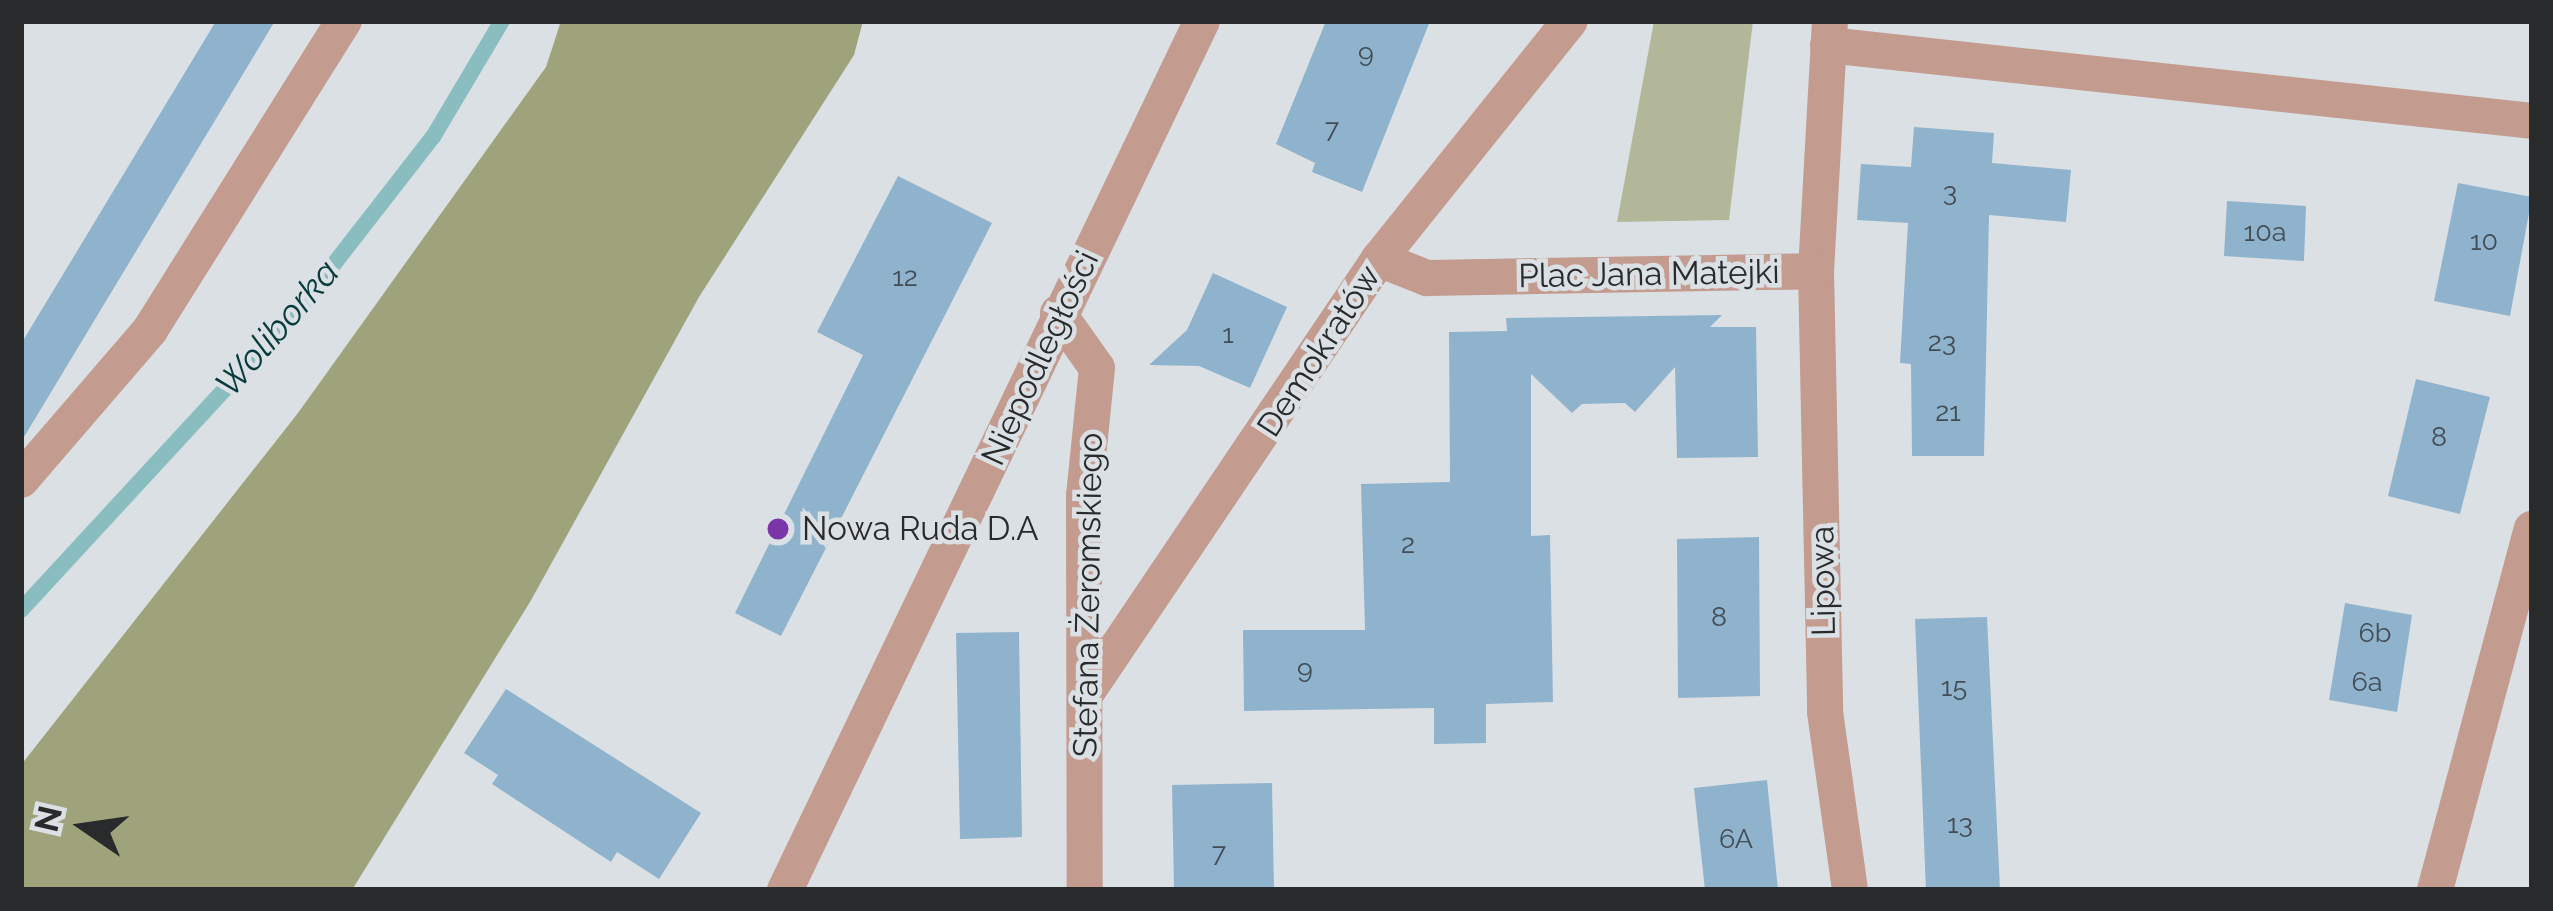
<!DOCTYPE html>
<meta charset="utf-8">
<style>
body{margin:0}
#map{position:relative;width:2553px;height:911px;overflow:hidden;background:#dbe0e4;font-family:Raleway,sans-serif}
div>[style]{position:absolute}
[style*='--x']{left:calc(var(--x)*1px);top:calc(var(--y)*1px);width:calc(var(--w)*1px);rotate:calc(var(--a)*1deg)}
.green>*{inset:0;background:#b3b799}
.forest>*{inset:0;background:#9ea37c}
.stream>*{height:16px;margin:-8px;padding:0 8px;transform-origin:8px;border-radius:8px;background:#89bdbf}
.building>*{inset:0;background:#90b3cd}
.minor>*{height:36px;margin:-18px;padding:0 18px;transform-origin:18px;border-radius:18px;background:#c39b8f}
.tertiary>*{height:36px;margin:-18px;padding:0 18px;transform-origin:18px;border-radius:18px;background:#c39b8f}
.dots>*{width:33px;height:33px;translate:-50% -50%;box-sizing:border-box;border:6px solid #dbe0e4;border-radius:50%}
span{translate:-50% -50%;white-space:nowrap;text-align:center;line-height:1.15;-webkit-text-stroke:9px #dbe0e4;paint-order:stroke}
.number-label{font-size:27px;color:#424c54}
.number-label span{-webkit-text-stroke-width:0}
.street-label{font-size:33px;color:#282a2b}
.poi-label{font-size:33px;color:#282a2b}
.left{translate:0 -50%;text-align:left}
.water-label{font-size:36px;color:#083b3d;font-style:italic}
.frame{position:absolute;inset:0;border:24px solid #282a2b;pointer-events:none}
.north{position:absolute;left:24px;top:767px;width:120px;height:120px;-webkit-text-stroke:9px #dbe0e4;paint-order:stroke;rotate:283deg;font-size:33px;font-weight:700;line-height:48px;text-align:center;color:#282a2b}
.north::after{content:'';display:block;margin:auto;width:42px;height:54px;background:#282a2b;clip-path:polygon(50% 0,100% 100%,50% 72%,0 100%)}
</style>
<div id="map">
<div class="green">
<i style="clip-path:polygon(1654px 21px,1753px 21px,1729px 220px,1617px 222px)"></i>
</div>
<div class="forest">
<i style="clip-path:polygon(561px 21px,863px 21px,854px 55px,699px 297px,530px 602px,352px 890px,21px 890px,21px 765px,298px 413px,546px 67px)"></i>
</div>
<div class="stream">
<i style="--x:21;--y:610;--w:415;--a:-47.3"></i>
<i style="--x:302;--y:305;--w:213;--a:-52.1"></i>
<i style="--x:433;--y:137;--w:135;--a:-59.3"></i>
</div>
<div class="building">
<i style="clip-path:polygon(216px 21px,275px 21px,21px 442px,21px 344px)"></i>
<i style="clip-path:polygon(1326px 21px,1430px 21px,1362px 192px,1312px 172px,1315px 163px,1276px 144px)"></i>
<i style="clip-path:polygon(1914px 127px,1994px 133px,1992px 163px,2071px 170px,2066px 222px,1989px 215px,1984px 456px,1912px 456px,1911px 364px,1900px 363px,1908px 223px,1857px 220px,1861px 164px,1911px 167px)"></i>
<i style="clip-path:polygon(898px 176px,992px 223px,781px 636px,735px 613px,863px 355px,817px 332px)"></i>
<i style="clip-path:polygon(2458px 183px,2532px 197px,2510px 316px,2434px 301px)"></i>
<i style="clip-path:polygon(2227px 201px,2306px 206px,2304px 261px,2224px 256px)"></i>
<i style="clip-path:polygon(1213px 273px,1287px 307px,1250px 388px,1199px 366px,1149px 365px,1187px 330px)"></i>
<i style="clip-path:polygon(1722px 315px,1710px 327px,1756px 327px,1758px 457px,1677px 458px,1675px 367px,1635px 412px,1625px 403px,1582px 404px,1572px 413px,1531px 374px,1531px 536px,1550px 535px,1553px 702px,1486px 704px,1486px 743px,1434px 744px,1434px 708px,1244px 711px,1243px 630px,1365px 630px,1361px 484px,1450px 482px,1449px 332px,1507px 331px,1506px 318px)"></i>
<i style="clip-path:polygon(2416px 379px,2490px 397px,2460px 514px,2388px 496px)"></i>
<i style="clip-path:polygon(1759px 537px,1760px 696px,1678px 698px,1677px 539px)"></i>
<i style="clip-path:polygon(2345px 603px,2412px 615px,2397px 712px,2329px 700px)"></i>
<i style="clip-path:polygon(1987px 617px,2000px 890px,1926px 890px,1915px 619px)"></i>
<i style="clip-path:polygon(1019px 632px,1022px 837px,960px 839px,956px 633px)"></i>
<i style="clip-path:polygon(506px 689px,701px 813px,659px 879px,617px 852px,611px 862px,492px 784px,498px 775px,464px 753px)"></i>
<i style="clip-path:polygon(1767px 780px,1778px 890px,1705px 890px,1694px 788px)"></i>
<i style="clip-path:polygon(1272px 783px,1274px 890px,1174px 890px,1172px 785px)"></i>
</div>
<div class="minor">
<i style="--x:1830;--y:21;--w:250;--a:93.2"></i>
<i style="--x:1816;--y:271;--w:441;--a:88.8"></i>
<i style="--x:1825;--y:712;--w:180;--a:82"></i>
<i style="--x:1828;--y:45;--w:708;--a:6.16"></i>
<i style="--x:1379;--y:259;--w:52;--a:21.6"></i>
<i style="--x:1427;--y:278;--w:389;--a:-1"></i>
<i style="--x:1058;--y:313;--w:67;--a:54.7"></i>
<i style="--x:1097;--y:368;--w:128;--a:95.8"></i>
<i style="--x:1084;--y:495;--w:395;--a:89.9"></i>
<i style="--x:21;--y:480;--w:198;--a:-49.3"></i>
<i style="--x:150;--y:330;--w:365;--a:-57.9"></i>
<i style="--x:1085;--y:695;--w:526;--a:-56.01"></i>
<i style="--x:1379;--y:259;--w:305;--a:-51.3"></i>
<i style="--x:2435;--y:890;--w:374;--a:-75"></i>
</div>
<div class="tertiary">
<i style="--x:785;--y:890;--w:964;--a:-64.37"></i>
</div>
<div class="dots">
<i style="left:778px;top:529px;background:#7a35a8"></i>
</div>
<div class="number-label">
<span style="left:1366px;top:53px">9</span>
<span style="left:1332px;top:129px">7</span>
<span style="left:1950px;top:192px">3</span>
<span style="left:2265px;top:232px">10a</span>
<span style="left:2484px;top:241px">10</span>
<span style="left:905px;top:277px">12</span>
<span style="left:1228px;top:334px">1</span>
<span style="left:1942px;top:342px">23</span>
<span style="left:1948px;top:412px">21</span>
<span style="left:2439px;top:437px">8</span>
<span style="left:1408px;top:544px">2</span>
<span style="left:1719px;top:617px">8</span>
<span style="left:2375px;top:633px">6b</span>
<span style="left:1305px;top:669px">9</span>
<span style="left:2367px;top:682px">6a</span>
<span style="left:1954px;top:687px">15</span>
<span style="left:1960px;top:824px">13</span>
<span style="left:1736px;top:839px">6A</span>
<span style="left:1219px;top:853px">7</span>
</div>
<div class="street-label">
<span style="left:1649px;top:274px;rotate:-1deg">Plac Jana Matejki</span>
<span style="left:1319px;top:351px;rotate:-57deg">Demokratów</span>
<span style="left:1040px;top:358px;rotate:-65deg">Niepodległości</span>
<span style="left:1823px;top:581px;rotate:-91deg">Lipowa</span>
<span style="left:1088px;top:595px;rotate:-89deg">Stefana Żeromskiego</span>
</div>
<div class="poi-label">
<span class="left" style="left:802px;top:529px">Nowa Ruda D.A</span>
</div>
<div class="water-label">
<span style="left:277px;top:328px;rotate:-49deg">Woliborka</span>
</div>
<div class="frame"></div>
<div class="north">N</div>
</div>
